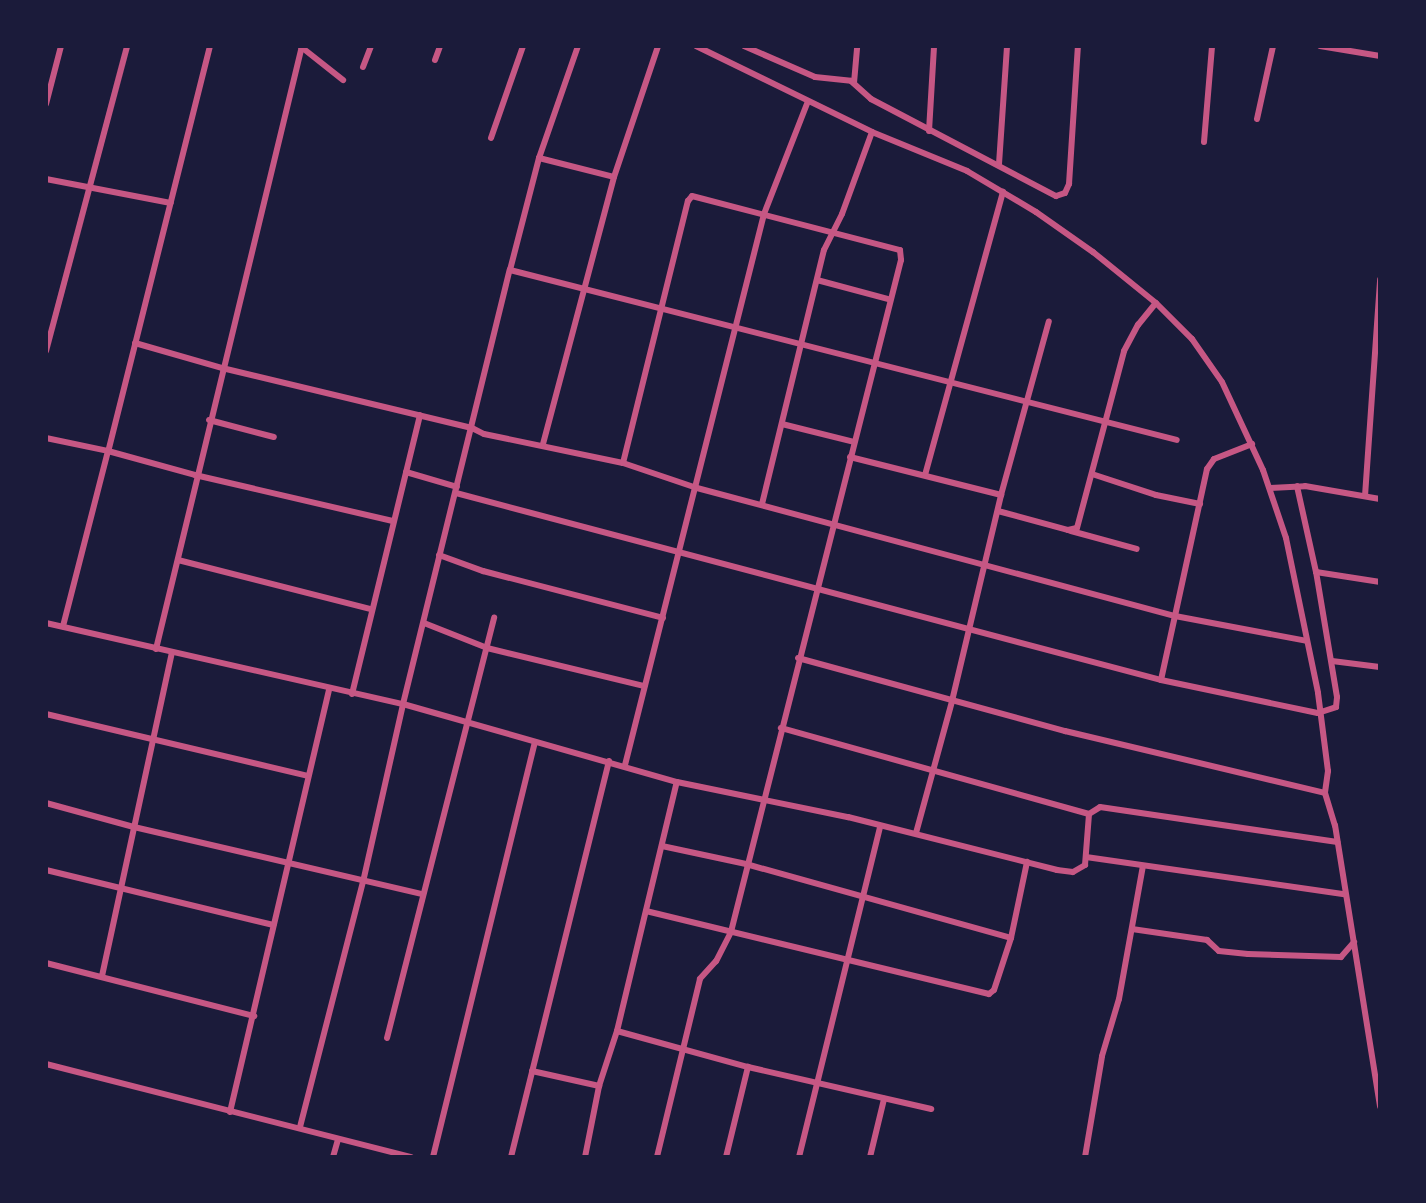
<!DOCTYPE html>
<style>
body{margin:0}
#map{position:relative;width:1426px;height:1203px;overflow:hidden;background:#1b1b3a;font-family:"Open Sans",sans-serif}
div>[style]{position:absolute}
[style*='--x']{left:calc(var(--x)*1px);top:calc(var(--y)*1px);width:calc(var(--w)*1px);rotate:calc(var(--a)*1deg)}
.minor>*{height:6px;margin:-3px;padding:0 3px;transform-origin:3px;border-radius:3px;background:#c65784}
span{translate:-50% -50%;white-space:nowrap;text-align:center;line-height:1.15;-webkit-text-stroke:8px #1b1b3a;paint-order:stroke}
.frame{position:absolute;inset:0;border:48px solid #1b1b3a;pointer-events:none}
</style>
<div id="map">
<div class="minor">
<i style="--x:210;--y:46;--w:418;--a:104.1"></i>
<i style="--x:108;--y:451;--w:90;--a:15.4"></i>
<i style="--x:195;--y:475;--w:203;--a:13.1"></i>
<i style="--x:300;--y:46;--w:55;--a:38.3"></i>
<i style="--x:696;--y:46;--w:196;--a:26"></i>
<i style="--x:872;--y:132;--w:103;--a:22.3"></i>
<i style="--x:967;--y:171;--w:80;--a:30.7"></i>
<i style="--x:1036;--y:212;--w:70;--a:35.1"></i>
<i style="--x:1093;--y:252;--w:81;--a:39"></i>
<i style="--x:1156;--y:303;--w:51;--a:45"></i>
<i style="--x:1192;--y:339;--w:52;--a:55.1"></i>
<i style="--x:1222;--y:382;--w:97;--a:65"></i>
<i style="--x:1263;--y:470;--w:72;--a:71.3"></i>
<i style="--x:1286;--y:538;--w:158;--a:78.3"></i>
<i style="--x:1318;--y:693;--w:79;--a:82.7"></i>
<i style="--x:1328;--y:771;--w:22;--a:98"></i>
<i style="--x:1325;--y:793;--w:34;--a:73"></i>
<i style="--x:1335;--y:825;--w:285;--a:80.9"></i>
<i style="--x:744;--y:46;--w:77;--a:23.6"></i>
<i style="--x:815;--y:77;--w:36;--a:6"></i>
<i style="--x:851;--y:81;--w:27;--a:42"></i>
<i style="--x:871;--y:99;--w:209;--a:27.7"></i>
<i style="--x:1056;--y:196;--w:9;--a:-18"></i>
<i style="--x:1065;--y:193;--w:10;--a:-66"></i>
<i style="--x:1069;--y:184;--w:138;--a:-86.3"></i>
<i style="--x:1320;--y:46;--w:61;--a:9.5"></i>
<i style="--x:435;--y:60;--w:15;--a:-70"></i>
<i style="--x:363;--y:67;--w:22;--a:-69"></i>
<i style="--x:854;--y:83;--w:37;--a:-85"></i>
<i style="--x:46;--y:104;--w:60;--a:-75.5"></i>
<i style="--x:1257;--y:119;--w:75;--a:-77.6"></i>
<i style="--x:929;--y:131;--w:85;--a:-86.6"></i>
<i style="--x:491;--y:138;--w:97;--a:-70.8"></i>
<i style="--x:1204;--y:142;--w:96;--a:-85.2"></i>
<i style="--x:539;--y:158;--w:77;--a:14.2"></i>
<i style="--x:999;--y:164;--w:118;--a:-86.1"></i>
<i style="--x:46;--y:179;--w:127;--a:10.9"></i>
<i style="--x:510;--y:270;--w:688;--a:14.3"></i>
<i style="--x:817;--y:280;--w:73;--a:15"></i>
<i style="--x:135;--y:343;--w:91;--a:16"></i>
<i style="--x:222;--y:368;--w:257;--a:13.5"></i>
<i style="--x:472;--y:428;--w:13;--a:27"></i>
<i style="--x:484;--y:434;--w:142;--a:11.8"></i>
<i style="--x:623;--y:463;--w:78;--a:18.7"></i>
<i style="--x:697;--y:488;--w:495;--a:15"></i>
<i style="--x:1175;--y:616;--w:134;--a:10.7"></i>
<i style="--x:46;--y:351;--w:316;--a:-75.1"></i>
<i style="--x:209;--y:420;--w:67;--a:14.7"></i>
<i style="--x:782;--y:424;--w:74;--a:14"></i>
<i style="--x:46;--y:438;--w:63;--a:11.8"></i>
<i style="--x:108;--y:451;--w:181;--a:104.4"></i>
<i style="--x:543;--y:444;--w:276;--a:-75.1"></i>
<i style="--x:614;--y:177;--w:138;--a:-71.4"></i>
<i style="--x:850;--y:457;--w:156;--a:14.1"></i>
<i style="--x:623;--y:463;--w:270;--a:-76.1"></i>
<i style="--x:688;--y:201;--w:6;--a:-51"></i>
<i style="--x:692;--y:196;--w:215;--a:14.6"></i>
<i style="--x:900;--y:250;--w:10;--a:84"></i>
<i style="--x:901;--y:260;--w:693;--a:104.2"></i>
<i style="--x:731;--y:932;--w:33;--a:117"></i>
<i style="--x:716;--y:961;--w:24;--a:132"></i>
<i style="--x:700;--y:979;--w:183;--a:103.6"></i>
<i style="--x:406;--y:472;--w:53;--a:16.4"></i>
<i style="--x:1092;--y:474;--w:67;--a:18.2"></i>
<i style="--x:1156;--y:495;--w:45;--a:11.6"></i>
<i style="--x:925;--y:475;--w:294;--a:-74.6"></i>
<i style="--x:1270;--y:488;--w:35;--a:-3"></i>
<i style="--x:1305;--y:486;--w:76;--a:9.8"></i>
<i style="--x:456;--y:493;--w:729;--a:14.86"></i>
<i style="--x:1161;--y:680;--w:160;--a:11.9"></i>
<i style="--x:1318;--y:713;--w:19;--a:-18"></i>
<i style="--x:1336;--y:707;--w:10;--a:-84"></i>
<i style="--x:1337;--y:697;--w:127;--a:-99.5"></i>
<i style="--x:1316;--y:572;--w:88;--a:-102.5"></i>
<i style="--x:1365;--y:496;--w:217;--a:-86"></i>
<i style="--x:762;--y:504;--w:261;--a:-76.3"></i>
<i style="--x:824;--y:250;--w:40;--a:-63.4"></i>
<i style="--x:842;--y:214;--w:87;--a:-69.9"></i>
<i style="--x:998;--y:511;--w:73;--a:15.2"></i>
<i style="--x:1068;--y:530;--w:9;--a:-13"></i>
<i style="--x:1077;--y:528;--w:183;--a:-75.1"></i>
<i style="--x:1124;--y:351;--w:30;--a:-62"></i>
<i style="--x:1138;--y:325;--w:28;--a:-51"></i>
<i style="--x:1071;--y:531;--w:68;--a:15.3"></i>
<i style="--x:439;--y:555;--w:47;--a:20"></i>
<i style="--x:483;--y:571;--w:186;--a:14.6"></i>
<i style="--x:178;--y:560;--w:198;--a:14.3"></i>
<i style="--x:1316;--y:572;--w:65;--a:8.9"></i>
<i style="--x:46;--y:623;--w:366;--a:12.8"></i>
<i style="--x:403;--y:704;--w:285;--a:15.9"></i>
<i style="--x:677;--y:782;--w:175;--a:11.6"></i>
<i style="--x:848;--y:817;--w:216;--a:14.2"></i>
<i style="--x:1057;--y:870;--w:16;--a:7"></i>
<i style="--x:1073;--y:872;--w:14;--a:-30"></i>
<i style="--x:1085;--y:865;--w:51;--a:-85.5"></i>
<i style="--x:1089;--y:814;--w:320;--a:-164.4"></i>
<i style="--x:424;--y:623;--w:68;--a:21.6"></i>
<i style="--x:487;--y:648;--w:162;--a:13.6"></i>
<i style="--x:156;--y:649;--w:620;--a:-76.39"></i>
<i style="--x:798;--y:658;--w:277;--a:15.3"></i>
<i style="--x:1065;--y:731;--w:267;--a:13.4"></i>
<i style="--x:1332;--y:661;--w:48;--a:7.1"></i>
<i style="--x:1161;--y:680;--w:216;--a:-77.7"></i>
<i style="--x:1207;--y:469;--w:12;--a:-55"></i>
<i style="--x:1214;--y:459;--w:41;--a:-21.5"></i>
<i style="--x:352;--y:694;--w:287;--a:-76.3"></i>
<i style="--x:46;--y:714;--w:269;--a:13.3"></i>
<i style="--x:625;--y:765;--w:568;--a:-75.84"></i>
<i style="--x:764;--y:214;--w:121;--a:-68.7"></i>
<i style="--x:46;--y:803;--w:91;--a:15.3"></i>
<i style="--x:134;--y:827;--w:296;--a:13.1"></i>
<i style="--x:1089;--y:814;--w:13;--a:-32"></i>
<i style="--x:1100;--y:807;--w:240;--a:8.4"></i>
<i style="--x:916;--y:833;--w:137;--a:-74.7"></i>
<i style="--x:952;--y:701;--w:212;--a:-76.6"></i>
<i style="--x:1001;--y:495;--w:180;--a:-74.6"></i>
<i style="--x:662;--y:846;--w:86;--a:12.1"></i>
<i style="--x:746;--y:864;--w:275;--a:15.6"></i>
<i style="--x:1086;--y:857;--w:261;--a:8.2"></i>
<i style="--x:46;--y:870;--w:234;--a:13.6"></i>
<i style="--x:646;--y:911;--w:353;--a:13.6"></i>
<i style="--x:989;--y:994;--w:6;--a:-39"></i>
<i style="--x:994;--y:990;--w:55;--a:-71.9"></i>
<i style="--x:1011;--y:938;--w:78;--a:-78.1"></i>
<i style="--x:1132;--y:929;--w:76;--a:8.3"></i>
<i style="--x:1207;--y:940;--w:16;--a:43"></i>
<i style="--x:1219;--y:951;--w:29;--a:6"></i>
<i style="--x:1248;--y:954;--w:93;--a:1.8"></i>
<i style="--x:1341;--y:957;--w:20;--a:-49"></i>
<i style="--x:46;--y:963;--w:215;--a:14.3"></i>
<i style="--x:102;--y:976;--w:331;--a:-77.8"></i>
<i style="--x:617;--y:1031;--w:136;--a:15.4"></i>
<i style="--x:748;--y:1067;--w:188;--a:12.9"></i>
<i style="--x:387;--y:1038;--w:434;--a:-75.7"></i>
<i style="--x:46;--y:1064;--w:377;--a:14.3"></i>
<i style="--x:532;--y:1071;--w:69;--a:12.6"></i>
<i style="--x:230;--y:1112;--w:434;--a:-76.8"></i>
<i style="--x:300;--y:1127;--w:253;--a:-75.6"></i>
<i style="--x:363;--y:882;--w:182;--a:-77.3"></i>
<i style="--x:403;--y:704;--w:447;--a:-76.2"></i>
<i style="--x:510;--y:270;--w:116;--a:-75.5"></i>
<i style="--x:539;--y:158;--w:119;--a:-70.8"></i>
<i style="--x:333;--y:1157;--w:18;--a:-74"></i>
<i style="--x:433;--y:1157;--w:427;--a:-76.2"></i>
<i style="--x:511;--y:1157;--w:408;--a:-76.1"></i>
<i style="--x:585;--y:1157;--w:72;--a:-78.8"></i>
<i style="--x:599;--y:1086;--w:58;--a:-71.9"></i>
<i style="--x:617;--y:1031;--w:256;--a:-76.5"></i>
<i style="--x:726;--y:1157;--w:93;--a:-76.3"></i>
<i style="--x:799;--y:1157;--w:341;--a:-76.2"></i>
<i style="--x:870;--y:1157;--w:60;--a:-76.4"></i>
<i style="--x:1085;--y:1157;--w:102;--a:-80.4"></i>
<i style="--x:1102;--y:1056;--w:59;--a:-73.4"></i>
<i style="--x:1119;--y:999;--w:135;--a:-79.8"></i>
</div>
<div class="frame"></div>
</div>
